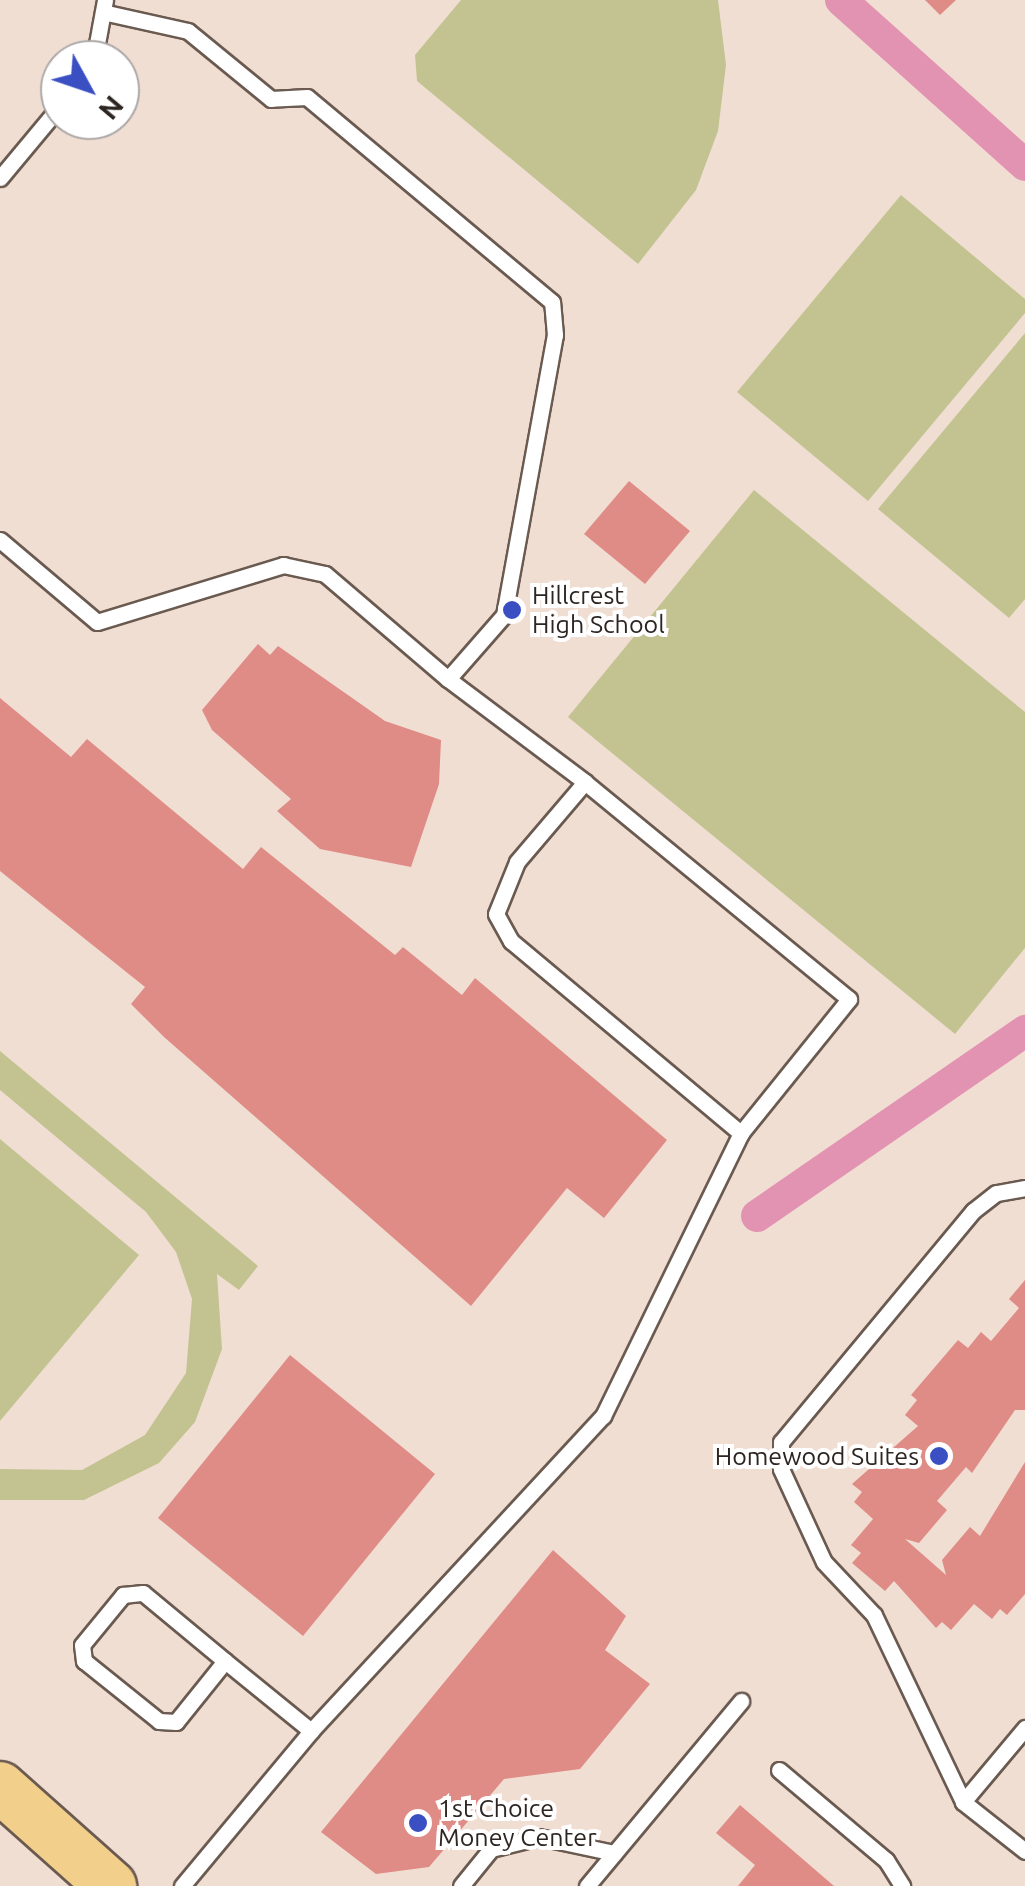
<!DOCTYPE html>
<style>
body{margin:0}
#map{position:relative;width:1025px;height:1886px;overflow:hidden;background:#f1ded3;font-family:Ubuntu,sans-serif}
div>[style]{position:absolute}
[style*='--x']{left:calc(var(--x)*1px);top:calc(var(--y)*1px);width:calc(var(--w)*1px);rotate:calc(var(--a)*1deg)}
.green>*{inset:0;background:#c2c391}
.canal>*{height:32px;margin:-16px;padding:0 16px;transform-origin:16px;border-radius:16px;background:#e393b2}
.building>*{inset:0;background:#df8b86}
.roads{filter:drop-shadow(2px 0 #6a5a50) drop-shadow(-2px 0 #6a5a50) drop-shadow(0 2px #6a5a50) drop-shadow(0 -2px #6a5a50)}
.lane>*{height:15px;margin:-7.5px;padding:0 7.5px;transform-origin:7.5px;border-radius:7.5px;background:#fff}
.primary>*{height:50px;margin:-25px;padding:0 25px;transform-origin:25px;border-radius:25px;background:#f2d08b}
.dots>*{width:28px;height:28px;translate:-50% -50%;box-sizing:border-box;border:5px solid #fff;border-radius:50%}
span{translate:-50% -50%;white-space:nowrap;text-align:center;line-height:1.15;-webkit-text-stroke:8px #fff;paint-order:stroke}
.poi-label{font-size:25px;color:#2c2521}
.left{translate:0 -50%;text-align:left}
.right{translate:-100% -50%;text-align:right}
.north{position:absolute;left:40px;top:40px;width:100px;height:100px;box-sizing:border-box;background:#fff;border:2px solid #aba8a6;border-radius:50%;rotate:130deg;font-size:28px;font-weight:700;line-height:40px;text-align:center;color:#2c2521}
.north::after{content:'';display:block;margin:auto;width:35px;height:45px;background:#3a4fc2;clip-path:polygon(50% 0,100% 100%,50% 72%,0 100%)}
</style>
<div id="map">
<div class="green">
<i style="clip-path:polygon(461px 0,718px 0,726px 65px,718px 131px,696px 190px,638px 264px,417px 81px,415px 55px)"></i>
<i style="clip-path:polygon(901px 195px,1025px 299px,1025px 313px,868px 501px,737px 392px)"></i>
<i style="clip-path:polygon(1025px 333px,1025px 599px,1009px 618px,878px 509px)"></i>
<i style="clip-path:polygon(754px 490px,1025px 712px,1025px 948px,955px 1034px,568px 717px)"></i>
<i style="clip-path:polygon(0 1051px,258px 1266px,239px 1290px,217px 1274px,222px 1349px,195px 1422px,159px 1463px,84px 1500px,0 1500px,0 1469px,82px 1470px,145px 1435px,186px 1373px,192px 1299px,176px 1252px,146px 1212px,0 1090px)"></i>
<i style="clip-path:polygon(0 1139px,139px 1255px,0 1421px)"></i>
</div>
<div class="canal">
<i style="--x:841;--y:0;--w:247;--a:41.9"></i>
<i style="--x:757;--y:1216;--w:326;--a:-34.6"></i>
</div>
<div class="building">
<i style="clip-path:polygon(925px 0,956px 0,940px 15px)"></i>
<i style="clip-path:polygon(629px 481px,690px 531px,645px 584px,584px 534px)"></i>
<i style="clip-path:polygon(258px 644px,270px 655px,278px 646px,385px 721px,441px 740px,439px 784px,411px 867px,320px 849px,277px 811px,291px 799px,212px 730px,202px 710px)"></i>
<i style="clip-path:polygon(0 698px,71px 757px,87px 739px,243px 869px,261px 847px,395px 955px,403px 947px,462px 995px,475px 978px,667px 1140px,604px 1218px,567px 1188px,471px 1306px,164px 1037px,131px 1004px,145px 987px,0 871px)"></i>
<i style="clip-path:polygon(1025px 1280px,1025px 1410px,1015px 1410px,972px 1473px,966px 1467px,937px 1501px,947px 1510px,919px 1543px,905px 1539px,946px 1575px,942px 1560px,970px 1527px,980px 1536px,1025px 1462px,1025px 1594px,1007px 1615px,1000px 1609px,992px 1619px,974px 1604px,951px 1630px,942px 1622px,936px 1628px,894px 1581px,885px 1591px,852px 1563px,861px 1553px,851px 1545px,873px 1519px,854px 1502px,862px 1492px,852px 1484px,918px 1426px,905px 1415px,917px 1400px,911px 1395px,958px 1340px,968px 1348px,981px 1332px,991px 1341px,1019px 1308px,1009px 1299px)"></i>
<i style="clip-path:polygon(290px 1355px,435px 1474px,303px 1636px,158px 1518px)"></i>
<i style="clip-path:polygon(553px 1550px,626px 1616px,605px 1650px,650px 1684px,580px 1769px,504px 1779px,429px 1867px,376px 1874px,321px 1832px)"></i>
<i style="clip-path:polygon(740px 1805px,834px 1886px,738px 1886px,755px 1865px,716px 1833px)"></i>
</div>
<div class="roads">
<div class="lane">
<i style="--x:94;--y:60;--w:61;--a:-79.6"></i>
<i style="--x:0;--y:178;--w:94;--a:-50.2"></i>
<i style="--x:0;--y:540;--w:127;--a:40.2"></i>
<i style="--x:97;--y:622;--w:195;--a:-17"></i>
<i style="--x:283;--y:565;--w:43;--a:12.1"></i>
<i style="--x:325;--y:574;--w:162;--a:40.5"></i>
<i style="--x:448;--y:679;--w:85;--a:-48.8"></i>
<i style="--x:504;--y:615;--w:285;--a:-79.7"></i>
<i style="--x:555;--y:335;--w:33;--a:-95"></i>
<i style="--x:552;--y:302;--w:319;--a:-140.1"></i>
<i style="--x:307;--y:97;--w:36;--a:177"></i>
<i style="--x:271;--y:99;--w:107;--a:-140.7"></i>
<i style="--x:188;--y:31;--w:83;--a:-167.5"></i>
<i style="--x:448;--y:679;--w:171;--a:36.9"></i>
<i style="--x:1025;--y:1188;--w:29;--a:170"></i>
<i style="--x:996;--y:1193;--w:29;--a:142"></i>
<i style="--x:973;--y:1211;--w:300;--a:129.7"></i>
<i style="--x:781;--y:1442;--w:27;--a:90"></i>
<i style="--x:781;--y:1469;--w:102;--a:65.2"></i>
<i style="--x:824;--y:1562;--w:73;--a:46.7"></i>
<i style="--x:874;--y:1615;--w:207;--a:64.5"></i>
<i style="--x:963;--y:1802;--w:79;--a:38.3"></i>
<i style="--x:225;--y:1661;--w:78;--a:128.8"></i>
<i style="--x:176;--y:1722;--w:17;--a:-177"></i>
<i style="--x:159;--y:1721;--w:96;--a:-141.3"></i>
<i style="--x:84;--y:1661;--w:16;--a:-97"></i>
<i style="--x:82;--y:1645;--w:65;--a:-50.6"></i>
<i style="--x:123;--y:1595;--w:20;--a:-6"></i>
<i style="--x:143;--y:1593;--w:107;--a:39.7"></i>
<i style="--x:225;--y:1661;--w:111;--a:39.1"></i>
<i style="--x:779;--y:1770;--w:140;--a:40.1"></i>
<i style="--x:886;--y:1860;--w:31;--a:58"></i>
<i style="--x:963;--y:1802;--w:97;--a:-50"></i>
<i style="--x:182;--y:1886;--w:202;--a:-50.2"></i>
<i style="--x:311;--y:1731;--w:430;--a:-47.2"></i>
<i style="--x:603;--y:1416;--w:315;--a:-64"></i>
<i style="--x:741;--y:1133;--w:172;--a:-51.1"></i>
<i style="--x:849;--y:999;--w:342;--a:-140.6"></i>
<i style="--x:585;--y:782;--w:105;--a:130.4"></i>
<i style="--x:517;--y:862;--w:56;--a:112"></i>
<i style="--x:496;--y:914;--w:31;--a:61"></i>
<i style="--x:511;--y:941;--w:300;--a:39.9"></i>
<i style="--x:461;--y:1886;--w:48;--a:-51"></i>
<i style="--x:491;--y:1849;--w:49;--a:-14"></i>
<i style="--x:539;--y:1837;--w:77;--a:12"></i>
<i style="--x:587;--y:1886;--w:241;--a:-50.2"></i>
</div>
<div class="primary">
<i style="--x:0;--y:1787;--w:149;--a:41.7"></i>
</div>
</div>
<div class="dots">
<i style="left:512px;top:610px;background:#3a4fc2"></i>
<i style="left:939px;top:1456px;background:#3a4fc2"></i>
<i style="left:418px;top:1823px;background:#3a4fc2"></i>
</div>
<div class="poi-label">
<span class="left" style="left:532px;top:610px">Hillcrest<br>High School</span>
<span class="right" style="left:919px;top:1456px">Homewood Suites</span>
<span class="left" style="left:438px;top:1823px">1st Choice<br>Money Center</span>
</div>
<div class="north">N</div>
</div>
